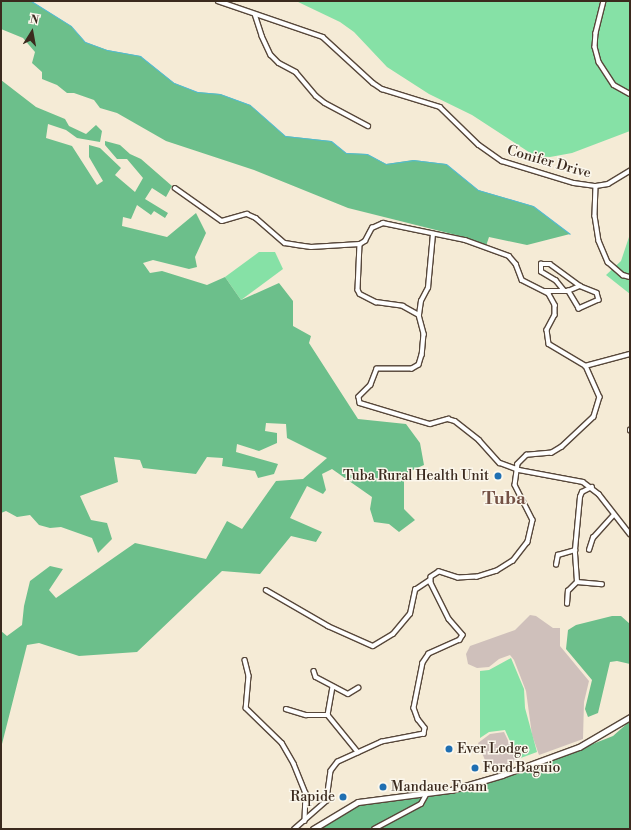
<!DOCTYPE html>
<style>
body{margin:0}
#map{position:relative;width:631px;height:830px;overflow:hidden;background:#f5ebd6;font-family:"Libre Bodoni",serif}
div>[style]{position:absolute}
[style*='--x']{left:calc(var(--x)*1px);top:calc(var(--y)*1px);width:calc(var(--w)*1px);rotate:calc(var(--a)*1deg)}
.industrial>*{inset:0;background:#cfc0bb}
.green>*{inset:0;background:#86e1a6}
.forest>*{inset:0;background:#6cbf8b}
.stream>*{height:1px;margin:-0.5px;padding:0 0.5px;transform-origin:0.5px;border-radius:0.5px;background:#53bad1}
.roads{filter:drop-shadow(1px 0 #57473a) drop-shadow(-1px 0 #57473a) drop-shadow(0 1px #57473a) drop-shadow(0 -1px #57473a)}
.minor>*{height:3.5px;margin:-1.75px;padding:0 1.75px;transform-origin:1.75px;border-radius:1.75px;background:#fff}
.primary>*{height:5px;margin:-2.5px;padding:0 2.5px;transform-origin:2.5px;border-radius:2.5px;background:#fff}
.dots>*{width:11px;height:11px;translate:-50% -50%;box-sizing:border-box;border:2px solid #fbf7ec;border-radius:50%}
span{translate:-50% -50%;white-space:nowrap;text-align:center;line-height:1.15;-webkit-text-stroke:3px #fbf7ec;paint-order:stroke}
.street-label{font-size:14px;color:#3b2a1e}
.poi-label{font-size:14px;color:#3b2a1e}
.right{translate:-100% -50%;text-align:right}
.left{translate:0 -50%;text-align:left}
.district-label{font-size:18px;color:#745145;font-weight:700}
.frame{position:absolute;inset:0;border:2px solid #3b2a1e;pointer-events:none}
.north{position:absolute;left:12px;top:12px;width:40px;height:40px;-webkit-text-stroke:3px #fbf7ec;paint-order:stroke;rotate:11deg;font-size:11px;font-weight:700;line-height:16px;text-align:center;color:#3b2a1e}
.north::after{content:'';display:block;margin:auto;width:14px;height:18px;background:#3b2a1e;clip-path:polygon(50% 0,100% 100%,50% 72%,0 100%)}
</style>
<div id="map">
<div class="industrial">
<i style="clip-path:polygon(530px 615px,536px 616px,553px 628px,560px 628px,560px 646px,589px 681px,584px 702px,583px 739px,539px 755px,532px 735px,526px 691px,514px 660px,510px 655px,499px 659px,489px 667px,477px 668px,468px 664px,466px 654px,470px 646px,515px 630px)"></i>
<i style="clip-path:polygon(504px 732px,518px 761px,489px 770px,478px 743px,490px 734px)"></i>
</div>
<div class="green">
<i style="clip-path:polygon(296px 1px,630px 1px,630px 131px,572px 153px,550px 157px,535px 156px,472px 115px,429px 94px,387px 67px,354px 32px,340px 22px)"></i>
<i style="clip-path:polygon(630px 234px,630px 294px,606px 275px,621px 261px)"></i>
<i style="clip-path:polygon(259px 252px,275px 252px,283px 269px,241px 300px,225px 277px)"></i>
<i style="clip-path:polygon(511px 658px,524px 689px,525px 708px,537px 752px,518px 759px,505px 730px,489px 732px,480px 738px,480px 671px,489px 670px)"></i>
</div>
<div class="forest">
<i style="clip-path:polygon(1px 1px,31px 1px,71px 26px,85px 42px,107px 50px,140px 56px,174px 83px,197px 92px,220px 94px,250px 105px,285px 136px,331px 141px,346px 153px,367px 154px,386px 164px,413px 160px,446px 164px,478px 190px,533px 206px,570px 234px,527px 245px,489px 237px,486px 246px,464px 237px,348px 208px,254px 170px,166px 141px,117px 113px,100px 108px,94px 100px,74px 93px,67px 93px,57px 85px,42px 79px,42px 72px,32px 63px,35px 52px,23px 38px,1px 29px)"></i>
<i style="clip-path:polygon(1px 80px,36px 107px,65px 119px,69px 126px,86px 134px,96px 125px,102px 131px,100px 142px,77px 138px,66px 130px,48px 124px,46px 138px,72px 146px,97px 185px,103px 181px,89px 157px,89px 145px,100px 148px,121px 168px,115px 175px,135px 192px,143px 178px,127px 159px,117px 159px,105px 145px,105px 141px,120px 145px,130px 154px,141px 159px,172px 186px,166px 197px,152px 188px,145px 199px,168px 213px,165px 218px,154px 211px,151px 215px,137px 205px,131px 219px,123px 217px,122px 226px,167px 237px,196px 213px,206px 233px,195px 257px,197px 267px,189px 269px,153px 260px,143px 263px,150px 273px,162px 271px,207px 285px,225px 277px,241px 300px,279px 283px,293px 301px,293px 326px,311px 336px,309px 343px,358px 419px,406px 424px,420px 443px,424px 465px,404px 474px,404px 509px,415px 520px,399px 532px,389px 524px,374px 522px,370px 509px,372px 497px,332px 469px,322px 474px,326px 490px,323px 494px,307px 486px,290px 518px,322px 532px,316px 542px,291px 536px,260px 574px,222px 571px,137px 652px,79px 656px,39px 643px,27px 645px,2px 744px,1px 631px,7px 636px,22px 625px,24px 606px,30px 581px,50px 566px,63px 569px,49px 590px,56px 598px,135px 543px,206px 559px,227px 521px,242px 529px,276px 481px,303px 479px,327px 458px,287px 438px,286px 424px,266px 423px,265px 431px,277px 433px,277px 443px,259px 451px,237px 444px,236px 452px,278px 464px,274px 474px,258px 478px,255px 471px,222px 466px,223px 458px,207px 457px,196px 474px,143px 468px,140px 460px,114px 457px,118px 482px,80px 496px,91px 520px,107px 523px,112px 539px,98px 553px,92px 538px,61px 527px,50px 528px,39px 525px,30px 515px,17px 517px,6px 511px,1px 513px)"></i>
<i style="clip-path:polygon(612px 616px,621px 616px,630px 624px,630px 664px,617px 661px,610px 662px,598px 713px,588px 717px,585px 709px,592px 680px,566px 649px,568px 630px,576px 625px)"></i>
<i style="clip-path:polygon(630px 721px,630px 829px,319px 829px,360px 803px,476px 784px,527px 770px,613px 736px)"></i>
</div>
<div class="stream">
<i style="--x:31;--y:1;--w:47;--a:32"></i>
<i style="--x:71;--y:26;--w:21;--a:49"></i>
<i style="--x:85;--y:42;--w:23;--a:20"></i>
<i style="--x:107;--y:50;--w:34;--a:10"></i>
<i style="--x:140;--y:56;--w:43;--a:38.5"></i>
<i style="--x:174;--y:83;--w:25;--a:21"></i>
<i style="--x:197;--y:92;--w:23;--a:5"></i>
<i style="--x:220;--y:94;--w:32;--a:20"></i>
<i style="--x:250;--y:105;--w:47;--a:41.5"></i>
<i style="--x:285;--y:136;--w:46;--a:6.2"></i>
<i style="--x:331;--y:141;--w:19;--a:39"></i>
<i style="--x:346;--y:153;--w:21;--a:3"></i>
<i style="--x:367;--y:154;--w:21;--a:28"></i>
<i style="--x:386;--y:164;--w:27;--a:-8"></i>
<i style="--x:413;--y:160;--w:33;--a:7"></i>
<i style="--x:446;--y:164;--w:41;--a:39.1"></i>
<i style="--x:478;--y:190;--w:57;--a:16.2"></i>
<i style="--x:533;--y:206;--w:46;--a:37.1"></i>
</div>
<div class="roads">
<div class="minor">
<i style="--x:218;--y:1;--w:111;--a:18.9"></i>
<i style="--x:323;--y:37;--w:68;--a:42.6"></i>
<i style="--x:373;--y:83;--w:11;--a:34"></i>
<i style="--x:382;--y:89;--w:61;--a:17.2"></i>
<i style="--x:440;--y:107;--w:54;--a:44.3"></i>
<i style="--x:479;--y:145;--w:28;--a:35"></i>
<i style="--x:502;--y:161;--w:75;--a:17"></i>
<i style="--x:574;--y:183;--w:22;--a:8"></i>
<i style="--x:596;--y:186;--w:12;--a:-9"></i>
<i style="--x:608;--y:184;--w:26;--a:-31"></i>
<i style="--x:604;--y:1;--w:33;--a:104"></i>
<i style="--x:596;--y:33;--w:14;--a:94"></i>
<i style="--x:595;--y:47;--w:16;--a:75"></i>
<i style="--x:599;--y:62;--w:27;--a:57"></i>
<i style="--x:614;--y:85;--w:18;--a:29"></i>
<i style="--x:255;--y:14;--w:23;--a:72"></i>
<i style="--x:262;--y:36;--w:21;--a:65"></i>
<i style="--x:271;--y:55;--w:11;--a:45"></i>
<i style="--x:279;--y:63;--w:19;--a:28"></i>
<i style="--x:296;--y:72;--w:31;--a:50"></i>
<i style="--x:316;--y:96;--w:11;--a:38"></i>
<i style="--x:325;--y:103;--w:49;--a:28.1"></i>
<i style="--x:596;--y:186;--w:30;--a:92"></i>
<i style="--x:595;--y:216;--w:25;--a:81"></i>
<i style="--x:599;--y:241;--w:23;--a:67"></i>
<i style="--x:608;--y:262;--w:20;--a:41"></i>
<i style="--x:623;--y:275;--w:7;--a:16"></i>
<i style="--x:175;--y:188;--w:57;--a:35.1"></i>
<i style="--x:222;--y:221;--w:26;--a:-16"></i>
<i style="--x:247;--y:214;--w:10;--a:24"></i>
<i style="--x:256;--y:218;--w:38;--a:41"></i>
<i style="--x:285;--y:243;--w:12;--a:9"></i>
<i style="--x:297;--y:245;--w:14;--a:8"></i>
<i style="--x:311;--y:247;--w:49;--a:-3.5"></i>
<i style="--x:360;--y:244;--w:6;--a:-31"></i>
<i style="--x:365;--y:241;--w:15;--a:-62"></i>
<i style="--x:372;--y:228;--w:12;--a:-24"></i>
<i style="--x:383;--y:223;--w:84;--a:11.7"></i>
<i style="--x:465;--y:240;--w:47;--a:20"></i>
<i style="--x:509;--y:256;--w:11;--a:49"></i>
<i style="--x:516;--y:264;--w:17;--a:69"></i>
<i style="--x:522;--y:280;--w:30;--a:27"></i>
<i style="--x:549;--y:294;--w:13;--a:61"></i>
<i style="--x:555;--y:305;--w:10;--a:90"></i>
<i style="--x:555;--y:315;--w:17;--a:118"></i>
<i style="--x:547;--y:330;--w:14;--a:82"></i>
<i style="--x:549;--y:344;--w:43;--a:30.7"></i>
<i style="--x:586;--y:366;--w:34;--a:66"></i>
<i style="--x:600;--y:397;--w:21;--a:107"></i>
<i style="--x:594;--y:417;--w:44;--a:136.8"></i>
<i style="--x:562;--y:447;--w:12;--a:149"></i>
<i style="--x:552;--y:453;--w:25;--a:175"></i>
<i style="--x:527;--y:455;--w:13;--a:135"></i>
<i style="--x:518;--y:464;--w:21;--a:98"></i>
<i style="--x:515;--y:485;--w:39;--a:63"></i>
<i style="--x:533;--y:520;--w:23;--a:103"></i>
<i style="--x:528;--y:542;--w:24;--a:128"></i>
<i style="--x:513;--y:561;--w:19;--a:148"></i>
<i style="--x:497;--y:571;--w:21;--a:163"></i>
<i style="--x:477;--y:577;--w:19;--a:177"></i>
<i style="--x:458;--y:578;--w:20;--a:-162"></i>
<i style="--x:439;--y:572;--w:9;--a:148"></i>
<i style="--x:431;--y:577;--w:6;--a:90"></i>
<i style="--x:431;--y:583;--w:40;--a:63.4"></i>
<i style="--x:449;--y:619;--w:21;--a:49"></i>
<i style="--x:463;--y:635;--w:6;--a:121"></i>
<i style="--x:460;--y:640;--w:34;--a:156"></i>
<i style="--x:429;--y:654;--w:11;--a:124"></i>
<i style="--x:423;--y:663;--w:46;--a:101.3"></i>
<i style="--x:414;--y:708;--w:12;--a:70"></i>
<i style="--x:418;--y:719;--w:11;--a:52"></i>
<i style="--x:425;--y:728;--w:6;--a:99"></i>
<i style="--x:424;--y:734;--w:43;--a:169.2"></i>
<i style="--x:382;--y:742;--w:48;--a:155.6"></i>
<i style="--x:338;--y:762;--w:11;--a:128"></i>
<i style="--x:331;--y:771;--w:30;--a:98"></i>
<i style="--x:327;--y:801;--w:43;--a:138.8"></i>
<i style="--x:360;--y:244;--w:46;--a:92.5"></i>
<i style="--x:358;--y:290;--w:4;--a:63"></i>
<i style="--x:360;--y:294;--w:18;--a:27"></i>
<i style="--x:376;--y:302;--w:27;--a:8"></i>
<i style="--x:403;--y:306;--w:18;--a:29"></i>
<i style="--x:419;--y:315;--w:20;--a:75"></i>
<i style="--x:424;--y:334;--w:21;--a:95"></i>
<i style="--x:422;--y:355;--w:10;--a:107"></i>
<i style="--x:419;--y:365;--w:8;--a:150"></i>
<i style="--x:412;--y:369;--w:35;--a:180"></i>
<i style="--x:377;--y:369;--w:17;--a:111"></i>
<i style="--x:371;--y:385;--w:17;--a:135"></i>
<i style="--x:359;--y:397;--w:6;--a:81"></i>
<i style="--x:360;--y:403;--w:73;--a:16.7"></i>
<i style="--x:430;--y:424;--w:19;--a:-16"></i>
<i style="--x:448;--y:419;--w:7;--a:16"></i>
<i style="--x:455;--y:421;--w:31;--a:38"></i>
<i style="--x:479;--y:440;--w:31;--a:48"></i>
<i style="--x:500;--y:463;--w:20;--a:20"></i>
<i style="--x:519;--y:470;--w:65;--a:10.6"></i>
<i style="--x:583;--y:482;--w:20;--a:37"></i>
<i style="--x:599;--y:494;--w:51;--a:52.2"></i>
<i style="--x:545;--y:291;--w:23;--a:0"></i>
<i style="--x:568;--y:291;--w:13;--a:-23"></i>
<i style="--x:580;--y:286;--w:18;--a:22"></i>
<i style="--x:597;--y:293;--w:7;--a:74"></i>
<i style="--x:599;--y:300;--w:22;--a:156"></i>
<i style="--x:579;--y:309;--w:21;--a:-121"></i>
<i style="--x:564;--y:291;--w:13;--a:-129"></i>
<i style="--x:556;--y:281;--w:17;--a:-149"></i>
<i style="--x:541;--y:272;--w:8;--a:-90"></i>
<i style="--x:541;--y:264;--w:9;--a:0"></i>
<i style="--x:550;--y:264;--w:37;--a:36"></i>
<i style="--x:419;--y:315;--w:14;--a:-82"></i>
<i style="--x:421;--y:301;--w:15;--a:-62"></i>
<i style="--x:428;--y:288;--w:54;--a:-84.7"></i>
<i style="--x:585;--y:366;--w:47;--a:-14.9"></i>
<i style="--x:630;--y:431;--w:1;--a:-90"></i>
<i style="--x:589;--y:550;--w:13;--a:-72"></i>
<i style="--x:593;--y:538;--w:31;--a:-48"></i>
<i style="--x:556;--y:565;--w:10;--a:-79"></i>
<i style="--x:558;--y:555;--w:18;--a:-16"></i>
<i style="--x:577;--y:582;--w:25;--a:5"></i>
<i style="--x:266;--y:590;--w:72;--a:30.1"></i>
<i style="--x:328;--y:626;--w:49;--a:24"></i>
<i style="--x:373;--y:646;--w:23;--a:-31"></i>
<i style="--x:393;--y:634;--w:26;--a:-50"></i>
<i style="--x:410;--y:614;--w:25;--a:-78"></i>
<i style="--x:415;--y:590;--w:18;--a:-34"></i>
<i style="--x:567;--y:604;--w:13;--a:-86"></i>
<i style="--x:568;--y:591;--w:13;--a:-45"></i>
<i style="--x:577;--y:582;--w:32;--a:-94"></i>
<i style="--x:575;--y:550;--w:53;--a:-84.6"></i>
<i style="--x:580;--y:497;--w:5;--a:-68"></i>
<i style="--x:582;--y:492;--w:11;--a:-27"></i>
<i style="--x:245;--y:660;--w:16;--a:76"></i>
<i style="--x:249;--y:676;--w:32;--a:95"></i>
<i style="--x:246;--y:708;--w:50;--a:44.2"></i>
<i style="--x:282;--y:743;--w:24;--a:60"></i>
<i style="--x:294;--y:764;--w:31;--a:68"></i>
<i style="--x:306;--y:793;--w:28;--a:92"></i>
<i style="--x:314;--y:671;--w:6;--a:72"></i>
<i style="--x:316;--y:677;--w:36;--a:28"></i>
<i style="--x:348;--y:694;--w:12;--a:-31"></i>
<i style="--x:333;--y:687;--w:28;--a:100"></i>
<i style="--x:328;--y:715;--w:48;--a:51"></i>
<i style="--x:286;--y:709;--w:21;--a:17"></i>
<i style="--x:306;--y:715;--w:22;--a:0"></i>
<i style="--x:374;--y:829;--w:53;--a:-28"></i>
<i style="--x:421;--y:804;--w:13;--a:-61"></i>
</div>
<div class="primary">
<i style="--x:313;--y:829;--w:52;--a:-31"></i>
<i style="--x:358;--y:802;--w:94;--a:-7.4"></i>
<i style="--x:451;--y:790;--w:53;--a:-16.4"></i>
<i style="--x:502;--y:775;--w:82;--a:-20"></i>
<i style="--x:579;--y:747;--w:59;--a:-30.5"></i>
</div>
</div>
<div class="dots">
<i style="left:498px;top:476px;background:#1f6fb2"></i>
<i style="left:449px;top:749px;background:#1f6fb2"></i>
<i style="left:475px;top:768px;background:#1f6fb2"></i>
<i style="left:383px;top:787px;background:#1f6fb2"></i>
<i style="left:343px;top:797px;background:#1f6fb2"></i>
</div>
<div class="street-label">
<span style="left:549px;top:162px;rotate:16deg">Conifer Drive</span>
</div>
<div class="poi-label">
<span class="right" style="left:489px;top:476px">Tuba Rural Health Unit</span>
<span class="left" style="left:457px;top:749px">Ever Lodge</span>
<span class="left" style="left:483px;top:768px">Ford Baguio</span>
<span class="left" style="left:391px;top:787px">Mandaue Foam</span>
<span class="right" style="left:335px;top:797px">Rapide</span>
</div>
<div class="district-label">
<span style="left:504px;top:499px">Tuba</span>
</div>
<div class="frame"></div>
<div class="north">N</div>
</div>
